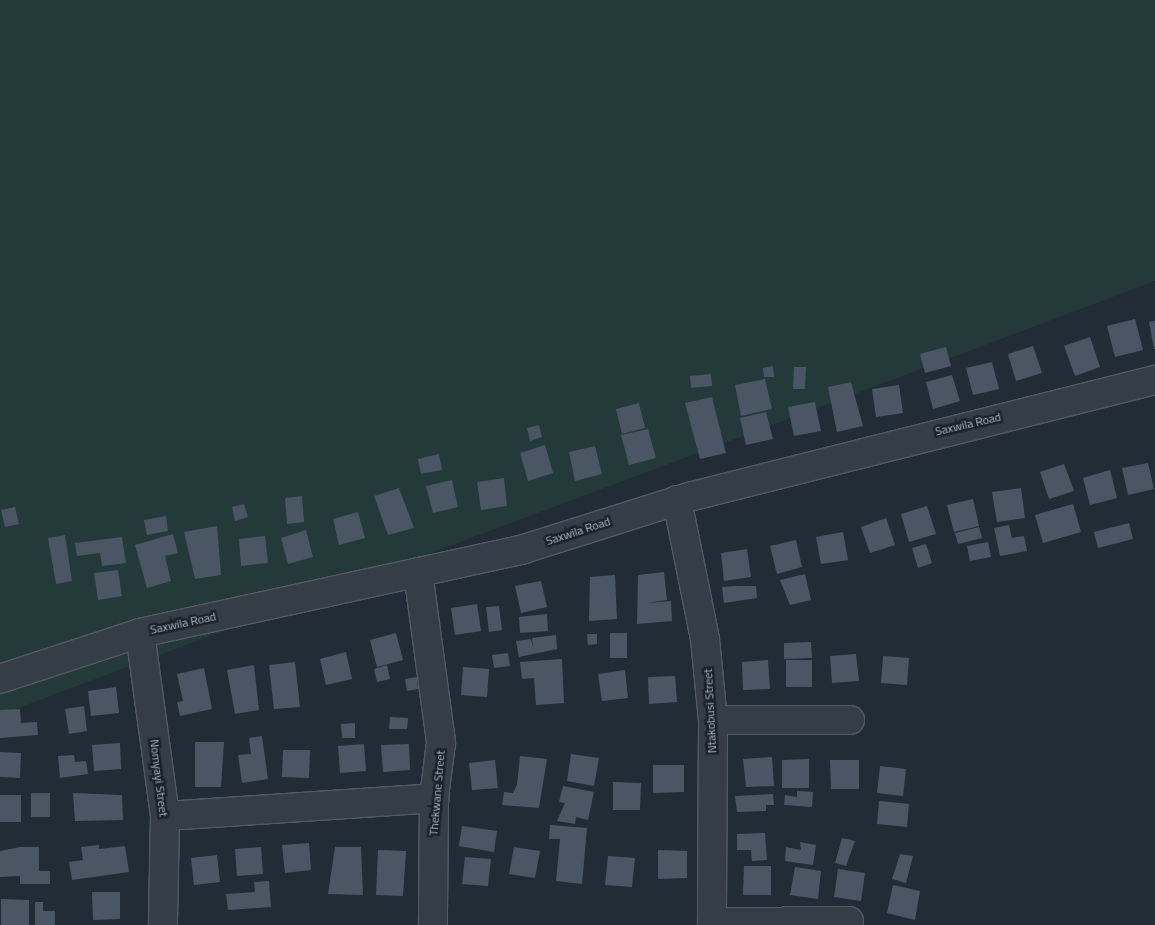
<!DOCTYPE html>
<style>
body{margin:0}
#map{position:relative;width:1155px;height:925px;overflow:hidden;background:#212c37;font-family:"Titillium Web",sans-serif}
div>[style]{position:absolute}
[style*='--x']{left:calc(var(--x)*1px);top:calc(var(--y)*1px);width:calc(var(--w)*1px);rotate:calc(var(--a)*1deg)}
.green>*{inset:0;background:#243939}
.building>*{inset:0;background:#4a5663}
.roads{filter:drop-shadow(1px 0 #525b65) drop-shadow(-1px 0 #525b65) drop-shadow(0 1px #525b65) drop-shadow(0 -1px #525b65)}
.street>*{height:28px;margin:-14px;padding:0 14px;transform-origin:14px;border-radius:14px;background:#353d47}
span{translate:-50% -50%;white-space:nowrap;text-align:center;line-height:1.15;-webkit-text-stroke:5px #1a222c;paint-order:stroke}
.street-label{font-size:12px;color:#afb8c4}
</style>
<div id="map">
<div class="green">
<i style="clip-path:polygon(0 0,1155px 0,1155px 281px,0 715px)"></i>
</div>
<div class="building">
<i style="clip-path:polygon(1135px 319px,1143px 350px,1115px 357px,1107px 326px)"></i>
<i style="clip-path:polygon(1155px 321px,1155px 349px,1154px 349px,1149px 322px)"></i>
<i style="clip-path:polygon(1090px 337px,1100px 367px,1075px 376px,1064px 346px)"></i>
<i style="clip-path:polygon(1033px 346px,1042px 373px,1016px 381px,1008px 354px)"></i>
<i style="clip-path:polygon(946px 347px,951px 366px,925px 373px,920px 354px)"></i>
<i style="clip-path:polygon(992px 362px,999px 389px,973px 395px,966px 368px)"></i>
<i style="clip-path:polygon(773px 366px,774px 377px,764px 377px,763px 368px)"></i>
<i style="clip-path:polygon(794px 367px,806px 367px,805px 389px,793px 389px)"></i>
<i style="clip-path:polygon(711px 374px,712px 386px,691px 388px,690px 376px)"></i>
<i style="clip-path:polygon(952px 375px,960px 401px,933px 409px,926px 382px)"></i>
<i style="clip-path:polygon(765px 379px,772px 409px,741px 416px,735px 385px)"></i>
<i style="clip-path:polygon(851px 382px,863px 426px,837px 432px,828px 387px)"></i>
<i style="clip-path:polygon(899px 385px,903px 413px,876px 417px,872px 389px)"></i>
<i style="clip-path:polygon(712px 397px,726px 453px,700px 459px,685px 403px)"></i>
<i style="clip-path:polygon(815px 402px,821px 431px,794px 436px,788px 407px)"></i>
<i style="clip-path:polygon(639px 403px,645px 428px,622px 434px,616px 409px)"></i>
<i style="clip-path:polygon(766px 412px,773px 439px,746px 445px,740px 418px)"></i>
<i style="clip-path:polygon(539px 425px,542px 437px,530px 441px,527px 428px)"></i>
<i style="clip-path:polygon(648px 429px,656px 458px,629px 465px,621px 435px)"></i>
<i style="clip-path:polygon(545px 445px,553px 473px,528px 481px,520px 453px)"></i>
<i style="clip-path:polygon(595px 446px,602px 474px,575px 481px,569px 452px)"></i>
<i style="clip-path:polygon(439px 454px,442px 470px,421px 474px,418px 459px)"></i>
<i style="clip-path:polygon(1148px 463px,1154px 489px,1128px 495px,1122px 468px)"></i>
<i style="clip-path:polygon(1064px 464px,1074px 491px,1049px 499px,1040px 472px)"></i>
<i style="clip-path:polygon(1110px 470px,1117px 498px,1090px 505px,1083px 478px)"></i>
<i style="clip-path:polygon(504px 478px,507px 506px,481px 510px,477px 482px)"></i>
<i style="clip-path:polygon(452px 480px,458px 507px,433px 513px,426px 486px)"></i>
<i style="clip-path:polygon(399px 488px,414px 528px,388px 535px,374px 496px)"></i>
<i style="clip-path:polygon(1021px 488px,1025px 518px,997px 522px,992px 492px)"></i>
<i style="clip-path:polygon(302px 496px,304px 522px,287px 524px,285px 498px)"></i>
<i style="clip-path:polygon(973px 499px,979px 526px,954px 532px,947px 505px)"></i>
<i style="clip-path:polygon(244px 504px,248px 517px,235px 521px,232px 507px)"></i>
<i style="clip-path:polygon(1073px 504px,1081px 532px,1043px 543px,1035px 515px)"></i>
<i style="clip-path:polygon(927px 506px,936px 534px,909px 542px,901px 514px)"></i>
<i style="clip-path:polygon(15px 507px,19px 524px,5px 527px,1px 510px)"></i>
<i style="clip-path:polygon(358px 512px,365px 538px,339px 545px,333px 519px)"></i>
<i style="clip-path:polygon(166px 516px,168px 531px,147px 535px,144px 520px)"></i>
<i style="clip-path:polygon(886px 518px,895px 545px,870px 553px,861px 527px)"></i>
<i style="clip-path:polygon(1129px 523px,1133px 539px,1098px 548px,1094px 532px)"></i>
<i style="clip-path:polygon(1009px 525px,1012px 538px,1024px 536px,1027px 551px,1000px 556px,994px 528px)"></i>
<i style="clip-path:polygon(217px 526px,221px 575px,195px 579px,184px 532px)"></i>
<i style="clip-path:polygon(979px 527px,982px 538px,958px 544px,955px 533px)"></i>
<i style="clip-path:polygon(306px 530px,313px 557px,288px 564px,281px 538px)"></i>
<i style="clip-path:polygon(843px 532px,848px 560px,821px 564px,816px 537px)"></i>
<i style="clip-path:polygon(173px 534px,178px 553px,165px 556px,171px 581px,147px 588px,135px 545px)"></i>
<i style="clip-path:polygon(65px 535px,72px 581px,56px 584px,48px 538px)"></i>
<i style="clip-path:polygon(265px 536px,268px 563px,241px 566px,239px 539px)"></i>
<i style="clip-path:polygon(122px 537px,126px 563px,102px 566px,100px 553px,77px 556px,75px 543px)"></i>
<i style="clip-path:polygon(796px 540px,802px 567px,777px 574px,770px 546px)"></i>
<i style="clip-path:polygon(988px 542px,991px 557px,970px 561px,967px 546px)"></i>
<i style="clip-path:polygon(926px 544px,932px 563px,918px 568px,912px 548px)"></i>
<i style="clip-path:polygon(747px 549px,751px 577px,724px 581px,721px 553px)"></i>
<i style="clip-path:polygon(118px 570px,122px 596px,98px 600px,94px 573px)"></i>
<i style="clip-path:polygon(664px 572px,667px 600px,646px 603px,671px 601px,672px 621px,637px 624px,638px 575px)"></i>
<i style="clip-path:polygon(805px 574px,811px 600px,790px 605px,780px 580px)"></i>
<i style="clip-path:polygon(615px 575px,617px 619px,589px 621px,590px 577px)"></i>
<i style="clip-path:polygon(541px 581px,547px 607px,521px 613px,515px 586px)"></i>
<i style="clip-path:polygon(734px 586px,756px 586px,757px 598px,724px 603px,722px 587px)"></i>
<i style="clip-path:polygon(477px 604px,481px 631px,455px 635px,451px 608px)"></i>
<i style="clip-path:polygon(499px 606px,502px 630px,489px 632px,486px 607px)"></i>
<i style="clip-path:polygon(547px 614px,548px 631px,520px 633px,519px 617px)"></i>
<i style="clip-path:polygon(396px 633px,403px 660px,377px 667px,370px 640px)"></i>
<i style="clip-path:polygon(610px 633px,627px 633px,627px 658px,610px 658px)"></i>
<i style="clip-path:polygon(587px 634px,597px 634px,597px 644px,588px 645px)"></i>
<i style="clip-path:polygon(556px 635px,557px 649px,519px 657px,516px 641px,531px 639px,533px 648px,532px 638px)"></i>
<i style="clip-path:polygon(811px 642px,812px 658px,784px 659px,784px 643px)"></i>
<i style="clip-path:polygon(346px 652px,352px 679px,326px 685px,320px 659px)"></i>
<i style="clip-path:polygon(508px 653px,510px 666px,494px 668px,492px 655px)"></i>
<i style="clip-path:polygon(856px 654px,859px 681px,832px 683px,830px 656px)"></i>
<i style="clip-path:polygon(883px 656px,909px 658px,907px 685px,881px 683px)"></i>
<i style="clip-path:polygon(562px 659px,564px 703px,536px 705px,534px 678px,522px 679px,520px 662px)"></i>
<i style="clip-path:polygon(768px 660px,770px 689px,743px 690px,742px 662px)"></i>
<i style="clip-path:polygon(786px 660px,812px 660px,812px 687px,786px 687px)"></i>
<i style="clip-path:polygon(295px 662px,300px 707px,274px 709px,269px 665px)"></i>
<i style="clip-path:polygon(254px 665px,259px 710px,235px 714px,227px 670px)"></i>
<i style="clip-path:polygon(387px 665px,390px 679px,377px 682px,374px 669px)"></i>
<i style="clip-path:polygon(463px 667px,489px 669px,487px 697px,461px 695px)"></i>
<i style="clip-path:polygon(204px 668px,212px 709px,180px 716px,177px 702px,183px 701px,177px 674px)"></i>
<i style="clip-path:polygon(625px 670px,628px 698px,602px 701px,598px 674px)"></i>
<i style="clip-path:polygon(675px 676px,677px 702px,649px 704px,648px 677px)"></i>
<i style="clip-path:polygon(417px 677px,418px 689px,407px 691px,405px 679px)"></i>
<i style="clip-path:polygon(116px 687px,119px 713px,91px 716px,88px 691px)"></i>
<i style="clip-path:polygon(84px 706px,87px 731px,69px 734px,65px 709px)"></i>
<i style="clip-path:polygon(20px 709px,21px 723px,37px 722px,38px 735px,0 738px,0 710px)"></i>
<i style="clip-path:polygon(390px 717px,408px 718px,407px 729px,389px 729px)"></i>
<i style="clip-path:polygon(355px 723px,355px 738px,342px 738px,341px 724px)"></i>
<i style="clip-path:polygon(262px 736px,268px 779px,242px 783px,238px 755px,251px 754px,249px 738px)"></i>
<i style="clip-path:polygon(195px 742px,224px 742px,221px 787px,195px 787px)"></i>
<i style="clip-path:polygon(120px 743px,121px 769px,94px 771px,92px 745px)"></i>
<i style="clip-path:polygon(364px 744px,366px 771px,340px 773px,338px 746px)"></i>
<i style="clip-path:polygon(409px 744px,410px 770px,383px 772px,381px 745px)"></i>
<i style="clip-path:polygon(283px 750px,310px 750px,309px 778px,282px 777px)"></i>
<i style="clip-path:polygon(0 752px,21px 753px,20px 778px,0 777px)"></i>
<i style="clip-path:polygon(571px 754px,599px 758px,594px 786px,567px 781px)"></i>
<i style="clip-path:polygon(74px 755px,75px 762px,86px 761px,88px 774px,60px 778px,58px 756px)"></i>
<i style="clip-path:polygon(520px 756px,547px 759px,539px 808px,502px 805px,504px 792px,513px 793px,517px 785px)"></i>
<i style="clip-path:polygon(772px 757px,774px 786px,746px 787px,743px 759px)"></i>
<i style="clip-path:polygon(809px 759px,809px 788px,782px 788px,782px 760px)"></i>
<i style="clip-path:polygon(495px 760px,498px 788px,472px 790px,469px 763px)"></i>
<i style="clip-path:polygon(830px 760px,859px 760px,859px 789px,831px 789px)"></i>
<i style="clip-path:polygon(653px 765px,684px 765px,684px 792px,653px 793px)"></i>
<i style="clip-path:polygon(880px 766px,906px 769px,903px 796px,877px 793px)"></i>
<i style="clip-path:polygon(613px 782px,641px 783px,640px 810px,613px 810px)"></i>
<i style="clip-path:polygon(563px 786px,594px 792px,588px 820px,576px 817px,575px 824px,557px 821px,565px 803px,559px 802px)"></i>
<i style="clip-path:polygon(797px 791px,813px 792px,812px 807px,784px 805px,785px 795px,797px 797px)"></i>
<i style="clip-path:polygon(31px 793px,50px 793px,50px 817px,31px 817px)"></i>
<i style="clip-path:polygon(73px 793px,122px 795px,123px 820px,75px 821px)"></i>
<i style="clip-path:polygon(773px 794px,774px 805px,766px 805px,766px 811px,737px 812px,735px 796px)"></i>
<i style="clip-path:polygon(0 795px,21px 795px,21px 822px,0 822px)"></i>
<i style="clip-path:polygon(879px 801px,909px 804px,907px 827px,877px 824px)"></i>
<i style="clip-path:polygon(550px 825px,587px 828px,582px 884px,556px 881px,560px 839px,549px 839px)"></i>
<i style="clip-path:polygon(462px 826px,497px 831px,494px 852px,459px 846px)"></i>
<i style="clip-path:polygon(765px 833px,767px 860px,752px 861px,751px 850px,737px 850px,737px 834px)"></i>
<i style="clip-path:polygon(842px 838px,855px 841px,846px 866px,835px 863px)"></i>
<i style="clip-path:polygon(800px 842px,816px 845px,813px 865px,785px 861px,786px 847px,801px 850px)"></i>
<i style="clip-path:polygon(309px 843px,311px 870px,285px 873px,282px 845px)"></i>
<i style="clip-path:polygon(99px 845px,99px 849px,125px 846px,129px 872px,72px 880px,69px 862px,83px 860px,81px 847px)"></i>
<i style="clip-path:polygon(20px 847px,39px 847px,39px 871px,50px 871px,50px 884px,20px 884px,20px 876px,0 877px,0 851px)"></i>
<i style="clip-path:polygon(261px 847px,263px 874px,237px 876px,235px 849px)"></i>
<i style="clip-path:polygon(335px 847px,361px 847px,363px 895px,328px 894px)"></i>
<i style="clip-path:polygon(514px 847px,540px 851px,535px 878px,509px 874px)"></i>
<i style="clip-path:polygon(378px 850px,406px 851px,403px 896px,376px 895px)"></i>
<i style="clip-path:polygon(658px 850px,687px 851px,687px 878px,658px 879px)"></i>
<i style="clip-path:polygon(900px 854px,913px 856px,906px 883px,892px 879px)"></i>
<i style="clip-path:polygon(217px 855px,220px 882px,194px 885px,191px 858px)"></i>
<i style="clip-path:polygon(608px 856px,635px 858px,632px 887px,605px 885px)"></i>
<i style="clip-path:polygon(465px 857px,491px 859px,488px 886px,462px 884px)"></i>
<i style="clip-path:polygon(744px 866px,771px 866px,771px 895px,743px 895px)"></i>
<i style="clip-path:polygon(795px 867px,821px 871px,818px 899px,790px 895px)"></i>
<i style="clip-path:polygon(838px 869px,865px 873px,861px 901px,834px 897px)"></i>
<i style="clip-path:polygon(269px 881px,271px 907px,228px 910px,226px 894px,255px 892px,254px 882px)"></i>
<i style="clip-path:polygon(893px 885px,920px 891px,915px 920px,887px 913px)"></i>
<i style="clip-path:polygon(92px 892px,120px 892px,120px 919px,93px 920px)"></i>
<i style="clip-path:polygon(1px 899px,29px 900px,29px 925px,1px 925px)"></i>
<i style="clip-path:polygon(35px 902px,43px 902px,43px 911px,55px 911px,55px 925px,35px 925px)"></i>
</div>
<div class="roads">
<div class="street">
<i style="--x:677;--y:500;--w:142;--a:78.6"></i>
<i style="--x:705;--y:639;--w:81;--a:84.4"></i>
<i style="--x:713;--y:720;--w:205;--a:90.3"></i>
<i style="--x:418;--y:572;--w:173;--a:82.3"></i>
<i style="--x:441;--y:743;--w:55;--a:97.3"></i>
<i style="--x:434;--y:798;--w:127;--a:90.5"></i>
<i style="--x:140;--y:633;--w:185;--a:82.2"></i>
<i style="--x:165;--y:816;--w:109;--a:91.1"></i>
<i style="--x:0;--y:679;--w:147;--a:-18.2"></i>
<i style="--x:140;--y:633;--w:393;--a:-12.3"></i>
<i style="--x:524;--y:549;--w:173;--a:-17.5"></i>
<i style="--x:689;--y:497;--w:480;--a:-14.1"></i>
<i style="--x:713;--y:720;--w:137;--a:0"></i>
<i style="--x:165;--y:816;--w:270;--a:-3.8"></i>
<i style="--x:712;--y:922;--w:137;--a:-0.4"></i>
</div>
</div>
<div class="street-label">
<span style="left:968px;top:424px;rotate:-13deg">Saxwila Road</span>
<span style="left:578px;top:531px;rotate:-18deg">Saxwila Road</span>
<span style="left:183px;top:623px;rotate:-12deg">Saxwila Road</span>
<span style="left:710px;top:711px;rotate:-93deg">Ntakobusi Street</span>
<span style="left:159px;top:778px;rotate:83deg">Nomyayi Street</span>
<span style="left:437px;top:793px;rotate:-85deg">Thekwane Street</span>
</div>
</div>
